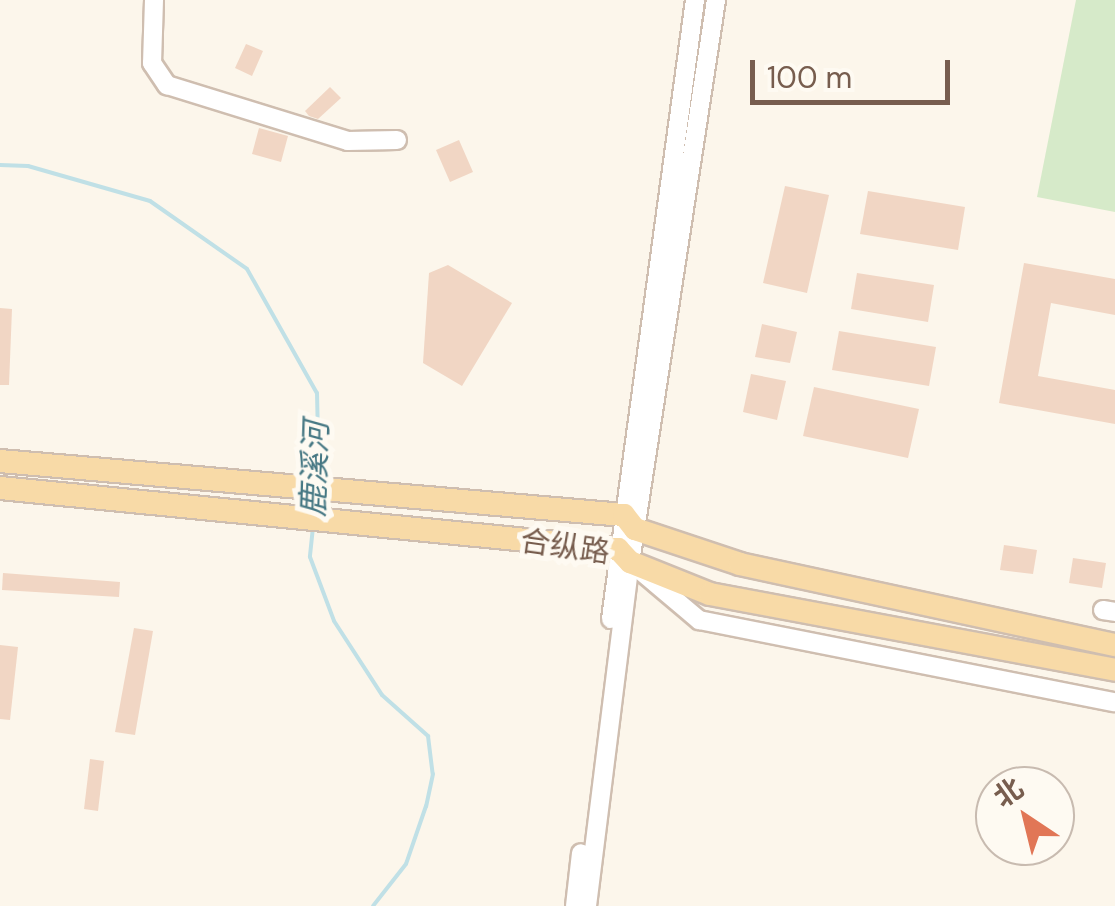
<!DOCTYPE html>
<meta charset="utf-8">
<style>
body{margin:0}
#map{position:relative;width:1115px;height:906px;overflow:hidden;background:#fcf6eb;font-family:"DM Sans","Noto Sans SC",sans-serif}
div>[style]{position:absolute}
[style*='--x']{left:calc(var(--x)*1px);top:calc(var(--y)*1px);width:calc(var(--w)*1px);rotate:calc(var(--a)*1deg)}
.green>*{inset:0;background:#d6eac9}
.stream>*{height:4px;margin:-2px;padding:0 2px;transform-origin:2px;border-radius:2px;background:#c0e0e6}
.building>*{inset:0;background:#f1d6c4}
.roads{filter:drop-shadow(2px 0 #cfbeb0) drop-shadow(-2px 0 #cfbeb0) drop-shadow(0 2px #cfbeb0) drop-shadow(0 -2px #cfbeb0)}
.minor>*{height:18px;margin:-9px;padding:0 9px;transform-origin:9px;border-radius:9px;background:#fff}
.major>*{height:22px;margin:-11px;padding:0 11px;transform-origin:11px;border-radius:11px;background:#f8daa7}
span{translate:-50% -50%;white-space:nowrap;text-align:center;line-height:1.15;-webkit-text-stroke:10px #fefaf2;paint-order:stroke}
.street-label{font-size:30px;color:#775d4e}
.water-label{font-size:32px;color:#457783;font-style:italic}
.north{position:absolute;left:975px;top:766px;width:100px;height:100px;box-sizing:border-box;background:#fefaf2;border:2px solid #c8bbb0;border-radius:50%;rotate:325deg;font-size:28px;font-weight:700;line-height:40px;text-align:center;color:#775d4e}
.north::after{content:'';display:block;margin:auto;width:35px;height:45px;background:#e17656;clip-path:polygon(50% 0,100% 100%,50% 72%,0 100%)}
.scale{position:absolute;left:750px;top:60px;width:200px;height:45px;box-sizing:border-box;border:5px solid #775d4e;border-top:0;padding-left:12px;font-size:30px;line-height:35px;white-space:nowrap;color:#775d4e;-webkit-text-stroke:8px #fefaf2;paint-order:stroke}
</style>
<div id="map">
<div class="green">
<i style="clip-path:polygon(1076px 0,1115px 0,1115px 212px,1037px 197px)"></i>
</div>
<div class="stream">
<i style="--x:0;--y:165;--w:28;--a:2"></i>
<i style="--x:28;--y:166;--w:127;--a:16"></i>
<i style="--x:150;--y:201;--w:118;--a:35"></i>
<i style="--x:247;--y:269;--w:142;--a:60.6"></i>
<i style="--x:317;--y:393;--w:89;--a:88.7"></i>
<i style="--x:313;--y:527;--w:30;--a:96"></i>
<i style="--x:310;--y:557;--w:68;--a:69.4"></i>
<i style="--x:334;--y:621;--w:88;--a:57"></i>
<i style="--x:382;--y:695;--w:62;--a:41.7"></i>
<i style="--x:428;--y:736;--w:38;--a:83"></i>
<i style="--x:433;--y:774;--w:33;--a:102"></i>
<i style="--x:426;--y:806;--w:61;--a:109"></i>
<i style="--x:406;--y:864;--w:53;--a:128.2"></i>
</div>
<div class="building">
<i style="clip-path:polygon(246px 44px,263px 51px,252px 76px,235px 68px)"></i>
<i style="clip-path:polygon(330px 87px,341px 98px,318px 119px,309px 116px,305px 111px)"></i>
<i style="clip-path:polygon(259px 128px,288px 136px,281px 162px,252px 154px)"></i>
<i style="clip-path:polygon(459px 140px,473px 172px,450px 182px,436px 150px)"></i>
<i style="clip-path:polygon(785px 186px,829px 195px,807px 293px,763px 283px)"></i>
<i style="clip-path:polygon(868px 191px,965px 207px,958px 250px,860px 234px)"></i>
<i style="clip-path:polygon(1024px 263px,1115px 279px,1115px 315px,1051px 303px,1038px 376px,1115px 390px,1115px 424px,999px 403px)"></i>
<i style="clip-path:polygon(448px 265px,512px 303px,462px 386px,423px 363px,429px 273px)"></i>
<i style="clip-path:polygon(857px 273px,934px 285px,928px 322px,851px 309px)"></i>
<i style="clip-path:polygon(0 308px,12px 309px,9px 385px,0 385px)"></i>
<i style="clip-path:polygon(762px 324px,797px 332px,790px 363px,755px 357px)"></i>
<i style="clip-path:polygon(839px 331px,936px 347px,929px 386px,832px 370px)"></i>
<i style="clip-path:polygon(751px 374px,786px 381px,777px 420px,743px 412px)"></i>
<i style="clip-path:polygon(814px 387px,919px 409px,908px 458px,803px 436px)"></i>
<i style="clip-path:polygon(1004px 545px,1037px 550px,1033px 574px,1000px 570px)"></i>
<i style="clip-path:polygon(1073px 558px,1106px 563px,1102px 588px,1069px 583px)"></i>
<i style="clip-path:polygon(3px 573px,120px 582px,119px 597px,2px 590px)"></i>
<i style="clip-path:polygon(134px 628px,153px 631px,135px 735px,115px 732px)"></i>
<i style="clip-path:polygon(0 645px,18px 647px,10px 720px,0 719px)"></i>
<i style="clip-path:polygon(90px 759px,104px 761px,98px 811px,84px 809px)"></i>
</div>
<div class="roads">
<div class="minor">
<i style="--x:154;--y:0;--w:63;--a:91.8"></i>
<i style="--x:152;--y:63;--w:27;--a:56"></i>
<i style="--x:167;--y:85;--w:189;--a:17.2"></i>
<i style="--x:348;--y:141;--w:49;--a:-1.2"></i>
<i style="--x:642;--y:572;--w:75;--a:40.1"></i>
<i style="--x:699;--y:620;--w:424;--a:11.2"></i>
<i style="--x:1103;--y:610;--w:12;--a:9"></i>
<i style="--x:611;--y:619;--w:625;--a:-82.27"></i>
<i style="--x:575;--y:906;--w:53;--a:-83.5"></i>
<i style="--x:587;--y:906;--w:347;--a:-82.9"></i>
<i style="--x:630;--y:562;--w:569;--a:-81.3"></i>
</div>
<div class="major">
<i style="--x:0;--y:461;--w:626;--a:4.95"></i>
<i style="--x:624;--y:515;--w:18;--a:52"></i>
<i style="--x:635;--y:529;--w:111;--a:18.4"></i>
<i style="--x:740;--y:564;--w:384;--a:12.2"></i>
<i style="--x:0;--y:488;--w:621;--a:5.64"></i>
<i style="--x:618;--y:549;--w:18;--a:47"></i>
<i style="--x:630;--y:562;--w:86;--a:21.8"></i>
<i style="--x:710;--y:594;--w:412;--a:10.6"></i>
</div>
</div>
<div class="street-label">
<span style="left:565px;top:547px;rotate:8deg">合纵路</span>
</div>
<div class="water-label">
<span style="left:315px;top:469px;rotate:-88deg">鹿溪河</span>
</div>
<div class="north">北</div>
<div class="scale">100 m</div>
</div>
